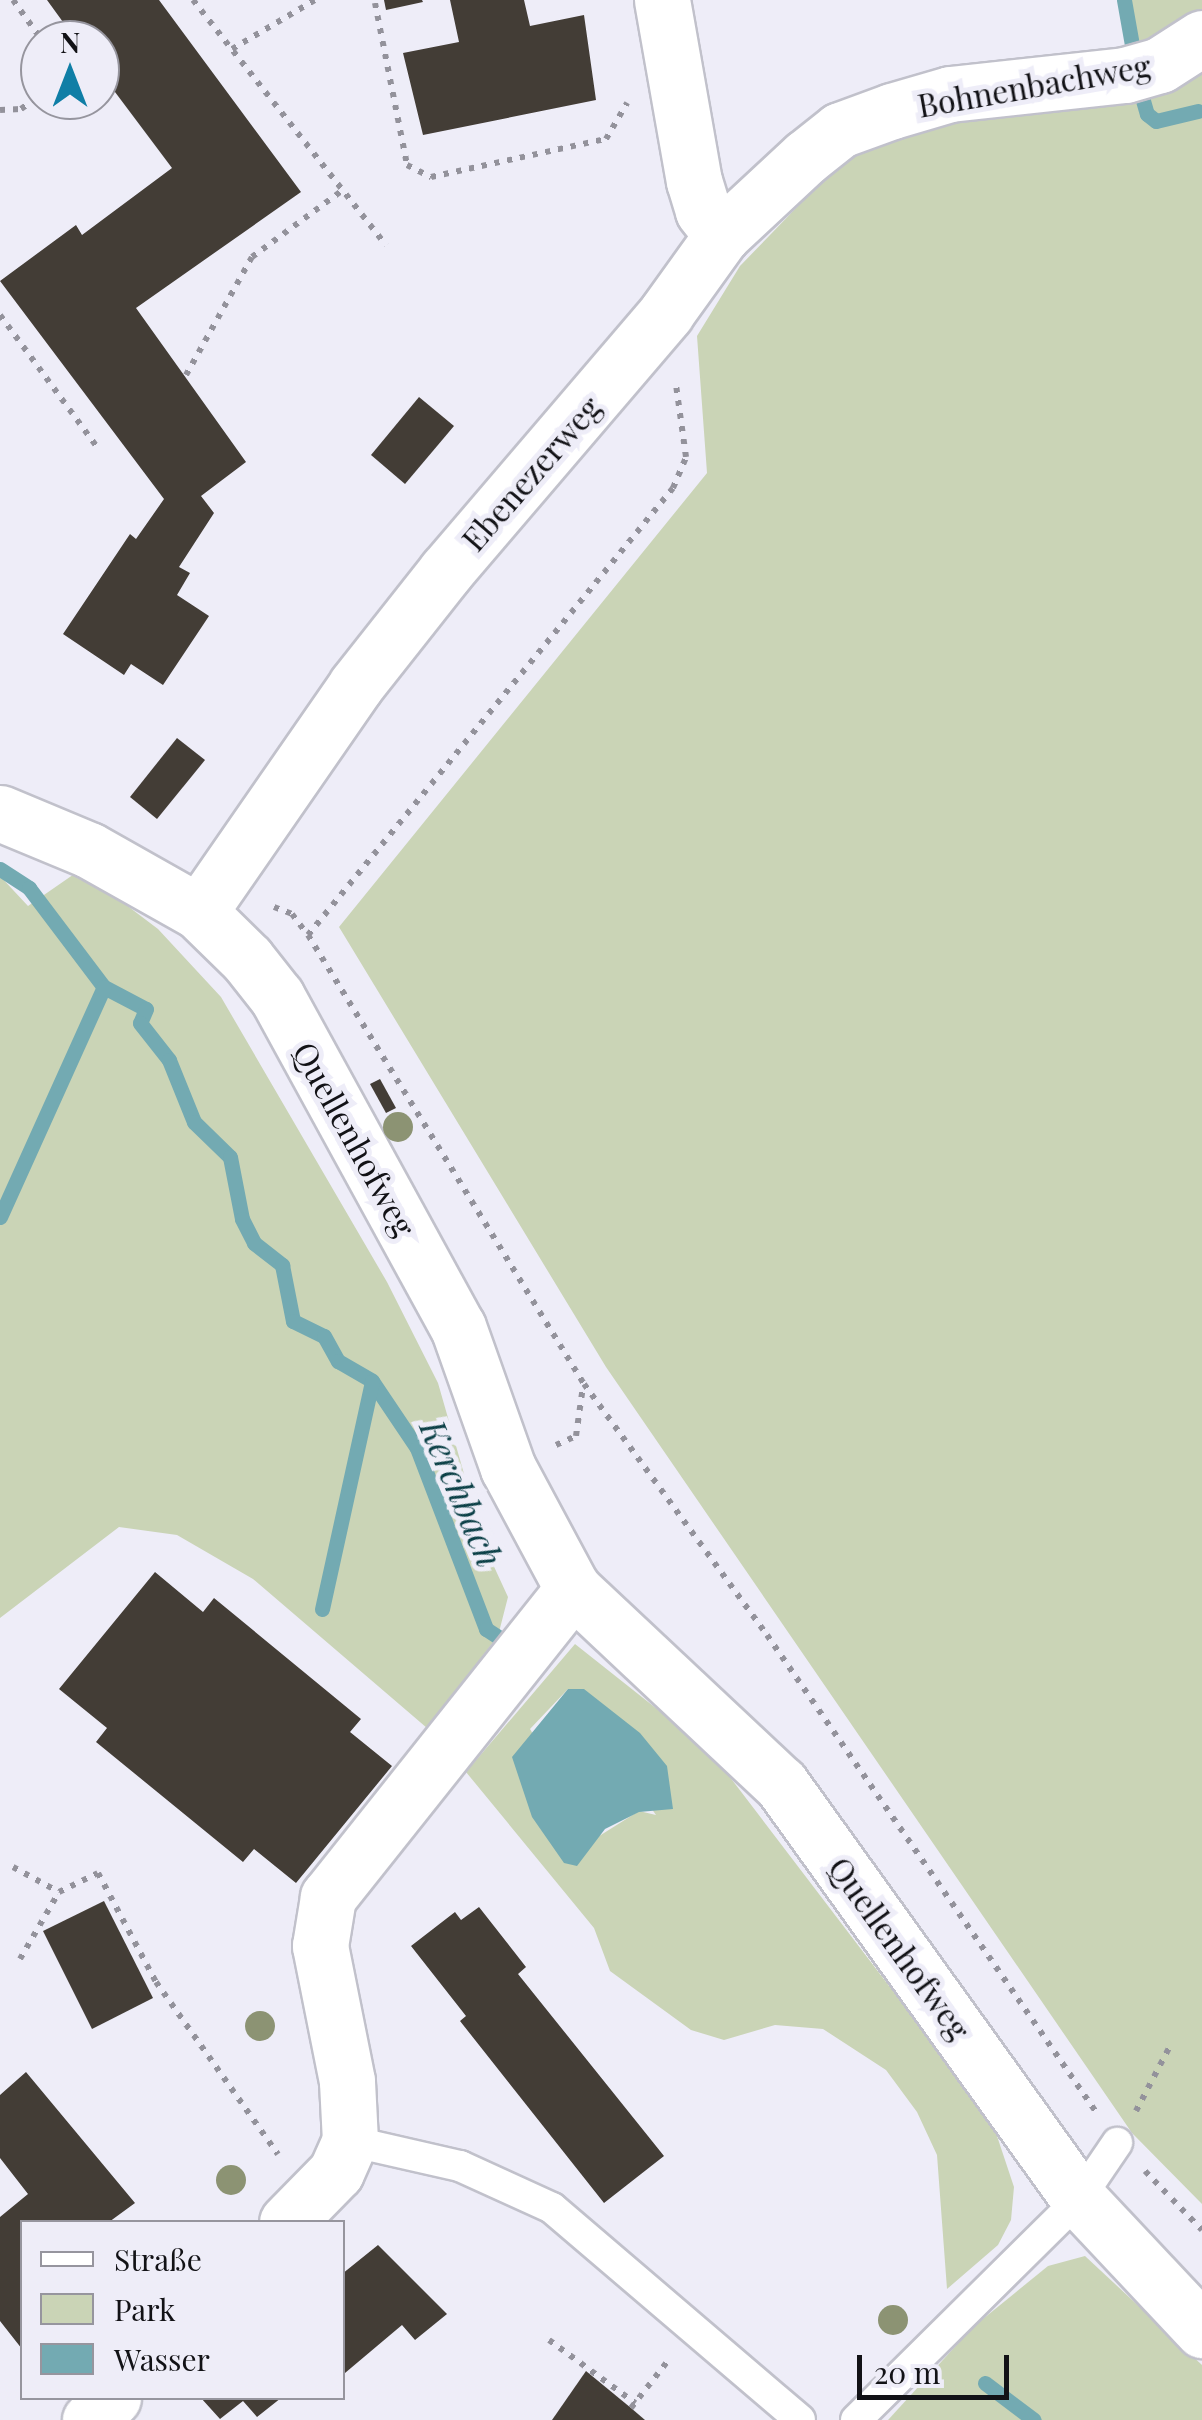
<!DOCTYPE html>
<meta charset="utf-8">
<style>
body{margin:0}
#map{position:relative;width:1202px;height:2420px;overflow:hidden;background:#eeedf8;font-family:"Playfair Display",serif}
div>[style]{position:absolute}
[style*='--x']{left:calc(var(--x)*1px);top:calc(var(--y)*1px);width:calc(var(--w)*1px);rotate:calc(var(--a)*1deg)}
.green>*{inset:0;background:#cad4b6}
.water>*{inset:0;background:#73aab2}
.stream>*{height:15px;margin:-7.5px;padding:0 7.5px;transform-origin:7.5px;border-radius:7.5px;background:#73aab2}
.building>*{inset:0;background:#433d36}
.path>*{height:6px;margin-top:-3px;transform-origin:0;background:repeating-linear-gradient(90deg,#93929b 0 5px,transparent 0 13px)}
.roads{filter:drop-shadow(2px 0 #c1c1cb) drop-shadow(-2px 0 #c1c1cb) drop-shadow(0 2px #c1c1cb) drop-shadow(0 -2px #c1c1cb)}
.service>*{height:30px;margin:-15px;padding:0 15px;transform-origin:15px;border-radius:15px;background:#fff}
.minor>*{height:55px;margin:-27.5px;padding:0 27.5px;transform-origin:27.5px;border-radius:27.5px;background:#fff}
.trees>*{width:30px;height:30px;margin:-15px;border-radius:50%;background:#8c9373}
span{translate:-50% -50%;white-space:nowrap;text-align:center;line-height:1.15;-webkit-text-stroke:10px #eeedf8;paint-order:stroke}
.street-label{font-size:32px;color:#121216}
.water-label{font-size:35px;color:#0c4047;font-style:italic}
.legend{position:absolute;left:20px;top:2220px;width:325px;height:180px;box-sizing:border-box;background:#eeedf8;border:2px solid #96959e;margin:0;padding:12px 18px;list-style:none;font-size:30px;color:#121216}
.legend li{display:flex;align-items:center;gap:20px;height:50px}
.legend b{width:50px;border:2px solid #96959e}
.north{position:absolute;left:20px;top:20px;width:100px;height:100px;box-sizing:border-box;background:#eeedf8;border:2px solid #96959e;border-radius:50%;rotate:0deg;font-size:28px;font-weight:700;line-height:40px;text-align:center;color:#121216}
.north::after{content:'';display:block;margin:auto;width:35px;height:45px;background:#0f7ea6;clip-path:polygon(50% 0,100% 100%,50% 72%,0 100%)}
.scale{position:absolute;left:857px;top:2355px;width:152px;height:45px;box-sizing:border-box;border:5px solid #121216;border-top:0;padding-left:12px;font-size:30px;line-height:35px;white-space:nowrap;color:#121216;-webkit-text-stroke:8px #eeedf8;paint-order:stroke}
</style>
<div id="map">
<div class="green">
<i style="clip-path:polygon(1124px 0,1202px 0,1202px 17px,1134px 56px)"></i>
<i style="clip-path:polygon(1202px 51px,1202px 2204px,1132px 2133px,606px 1367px,339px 927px,707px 473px,697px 336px,740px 266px,857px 145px)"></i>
<i style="clip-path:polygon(80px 870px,158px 929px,221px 997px,387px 1282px,438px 1383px,485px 1547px,508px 1597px,498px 1636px,427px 1728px,253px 1579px,177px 1535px,119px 1527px,0 1618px,0 876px,28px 906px)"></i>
<i style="clip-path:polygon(evenodd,575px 1644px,710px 1751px,992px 2121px,1014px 2187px,1011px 2220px,998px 2245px,947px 2289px,937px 2155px,917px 2112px,886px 2070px,823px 2029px,775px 2025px,724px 2040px,691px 2030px,610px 1971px,594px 1928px,466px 1772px,575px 1644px,568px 1689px,656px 1815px,639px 1811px,596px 1838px,530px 1729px,568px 1689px)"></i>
<i style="clip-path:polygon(1085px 2256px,1202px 2365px,1202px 2420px,888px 2420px,973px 2327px,1048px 2266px)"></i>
</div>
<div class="water">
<i style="clip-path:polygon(568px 1689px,584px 1689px,640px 1733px,667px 1766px,673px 1809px,639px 1812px,605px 1829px,577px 1866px,564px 1863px,532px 1817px,512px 1757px)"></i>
</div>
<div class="stream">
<i style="--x:1124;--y:0;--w:57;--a:79.9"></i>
<i style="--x:1140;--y:90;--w:25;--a:74"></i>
<i style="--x:1147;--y:114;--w:11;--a:38"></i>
<i style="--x:1156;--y:121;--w:43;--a:-13.4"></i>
<i style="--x:0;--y:869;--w:35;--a:33"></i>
<i style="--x:29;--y:888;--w:124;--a:52.9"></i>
<i style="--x:104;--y:987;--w:47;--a:27.6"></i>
<i style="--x:146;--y:1009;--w:15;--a:113"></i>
<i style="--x:140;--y:1023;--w:47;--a:51.9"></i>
<i style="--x:169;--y:1060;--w:67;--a:68"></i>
<i style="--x:194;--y:1122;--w:50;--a:44.2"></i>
<i style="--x:230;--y:1157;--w:63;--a:79"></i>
<i style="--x:242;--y:1219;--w:27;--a:63"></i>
<i style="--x:254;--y:1243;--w:36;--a:38"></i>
<i style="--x:282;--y:1265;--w:57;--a:78.9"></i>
<i style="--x:293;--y:1321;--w:34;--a:26"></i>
<i style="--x:324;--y:1336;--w:29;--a:61"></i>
<i style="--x:338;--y:1361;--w:39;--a:30"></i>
<i style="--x:372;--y:1381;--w:81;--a:56.1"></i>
<i style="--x:417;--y:1448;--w:194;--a:69.1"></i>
<i style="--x:486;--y:1629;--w:17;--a:33"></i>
<i style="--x:0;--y:1217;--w:252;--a:-65.7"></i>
<i style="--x:322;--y:1609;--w:233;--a:-77.6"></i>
<i style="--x:985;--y:2383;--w:61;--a:37.1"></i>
</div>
<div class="building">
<i style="clip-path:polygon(47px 0,159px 0,301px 192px,136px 308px,246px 462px,201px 496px,214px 513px,179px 567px,190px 573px,177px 595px,209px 616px,163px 685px,131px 664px,124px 675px,63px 634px,130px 534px,136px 539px,164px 499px,0 281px,76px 225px,82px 235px,172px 168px,100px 72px,100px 40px,76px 40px)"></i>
<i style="clip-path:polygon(384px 0,422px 0,423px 2px,386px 10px)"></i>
<i style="clip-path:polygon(450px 0,524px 0,530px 26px,584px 15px,596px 100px,423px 135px,403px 53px,459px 42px)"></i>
<i style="clip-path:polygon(419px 397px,454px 426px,405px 484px,371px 455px)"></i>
<i style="clip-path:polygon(177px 738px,205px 760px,157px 819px,130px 797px)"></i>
<i style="clip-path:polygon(380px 1079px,396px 1108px,386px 1113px,370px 1084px)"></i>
<i style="clip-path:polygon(155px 1572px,203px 1612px,214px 1598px,361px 1719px,350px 1732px,392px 1766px,296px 1883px,254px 1849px,243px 1862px,96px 1742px,107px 1728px,59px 1689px)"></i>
<i style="clip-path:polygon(104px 1901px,153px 1998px,92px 2029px,43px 1931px)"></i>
<i style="clip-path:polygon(479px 1907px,526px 1967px,518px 1974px,664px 2156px,604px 2203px,460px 2021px,466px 2016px,411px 1946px,455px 1912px,461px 1920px)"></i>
<i style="clip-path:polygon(26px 2072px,135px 2203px,109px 2222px,22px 2222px,22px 2349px,0 2321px,0 2217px,28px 2194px,0 2158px,0 2095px)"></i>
<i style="clip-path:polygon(378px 2245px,447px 2314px,415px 2340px,402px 2325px,345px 2373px,342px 2274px)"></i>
<i style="clip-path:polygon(586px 2371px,631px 2408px,645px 2420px,552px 2420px)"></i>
<i style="clip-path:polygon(201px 2398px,281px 2398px,257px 2417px,243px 2401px,220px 2419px)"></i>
</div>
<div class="path">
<i style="--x:13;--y:0;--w:49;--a:54.1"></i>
<i style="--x:193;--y:0;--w:312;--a:51.8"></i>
<i style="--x:375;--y:3;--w:165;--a:78.8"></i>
<i style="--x:407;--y:165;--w:27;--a:27"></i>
<i style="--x:431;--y:177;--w:179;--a:-12.3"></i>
<i style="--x:606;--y:139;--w:42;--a:-59.7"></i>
<i style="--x:232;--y:49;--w:96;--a:-30.6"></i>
<i style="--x:0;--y:110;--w:21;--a:-3"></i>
<i style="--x:21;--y:109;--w:24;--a:-36"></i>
<i style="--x:0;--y:315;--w:167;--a:53.7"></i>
<i style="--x:186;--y:375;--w:135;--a:-60.8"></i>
<i style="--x:252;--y:257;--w:113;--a:-36.4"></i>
<i style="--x:274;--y:907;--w:19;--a:21"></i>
<i style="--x:292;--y:914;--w:26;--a:53"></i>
<i style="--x:308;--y:935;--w:527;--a:58.42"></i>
<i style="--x:584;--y:1384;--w:311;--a:53.9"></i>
<i style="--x:767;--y:1635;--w:579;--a:55.4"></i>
<i style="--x:308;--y:935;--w:577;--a:-50.77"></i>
<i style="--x:673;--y:488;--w:34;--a:-67"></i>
<i style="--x:686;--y:457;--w:73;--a:-97.9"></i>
<i style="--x:556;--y:1445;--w:22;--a:-24"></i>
<i style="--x:576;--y:1436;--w:50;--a:-82"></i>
<i style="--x:13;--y:1867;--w:52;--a:28.5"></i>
<i style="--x:20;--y:1959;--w:78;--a:-59.8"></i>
<i style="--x:59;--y:1892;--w:43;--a:-26"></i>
<i style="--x:98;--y:1873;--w:123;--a:62"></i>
<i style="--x:156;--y:1982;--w:211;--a:54.7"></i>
<i style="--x:1136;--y:2111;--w:71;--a:-62.4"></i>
<i style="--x:1145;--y:2171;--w:82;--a:46"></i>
<i style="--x:549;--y:2340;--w:107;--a:36.2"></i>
<i style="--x:631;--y:2408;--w:63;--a:-52"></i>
</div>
<div class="roads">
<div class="service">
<i style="--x:350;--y:2141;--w:113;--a:12.8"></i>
<i style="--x:460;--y:2166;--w:101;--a:24.5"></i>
<i style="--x:552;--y:2208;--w:326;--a:40.5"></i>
<i style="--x:856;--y:2420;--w:314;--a:-44.7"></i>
<i style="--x:1079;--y:2199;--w:68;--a:-55.8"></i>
</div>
<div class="minor">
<i style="--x:662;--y:0;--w:184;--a:80"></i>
<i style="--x:694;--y:181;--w:31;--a:73"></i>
<i style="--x:703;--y:211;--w:31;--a:52"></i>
<i style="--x:0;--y:813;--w:96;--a:22.6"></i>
<i style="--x:89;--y:850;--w:126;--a:29.4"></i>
<i style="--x:199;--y:912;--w:67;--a:44.4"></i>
<i style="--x:247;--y:959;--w:48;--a:51.7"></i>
<i style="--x:277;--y:997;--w:376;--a:61.3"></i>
<i style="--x:458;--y:1327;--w:150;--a:70.5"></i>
<i style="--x:508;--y:1468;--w:137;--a:61.8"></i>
<i style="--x:573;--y:1589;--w:285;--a:43.2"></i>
<i style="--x:781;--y:1784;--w:511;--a:54.32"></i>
<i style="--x:1079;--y:2199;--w:180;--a:46.8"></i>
<i style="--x:199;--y:912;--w:276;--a:-55.3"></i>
<i style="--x:356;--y:685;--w:145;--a:-51.7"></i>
<i style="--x:446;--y:571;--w:339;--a:-49.5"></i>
<i style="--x:666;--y:313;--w:96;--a:-54.3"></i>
<i style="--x:722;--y:235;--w:115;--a:-42.9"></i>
<i style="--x:806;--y:157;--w:43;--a:-38.5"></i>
<i style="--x:840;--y:130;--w:55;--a:-20.1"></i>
<i style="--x:892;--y:111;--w:60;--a:-16.3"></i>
<i style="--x:950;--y:94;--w:176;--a:-6.2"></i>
<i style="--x:1125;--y:75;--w:36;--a:-16"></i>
<i style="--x:1160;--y:65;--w:50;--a:-32.7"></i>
<i style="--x:287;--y:2222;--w:70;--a:-45.6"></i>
<i style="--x:336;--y:2172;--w:34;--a:-66"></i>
<i style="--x:350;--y:2141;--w:60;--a:-92.9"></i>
<i style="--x:347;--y:2081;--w:138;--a:-101.3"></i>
<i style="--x:320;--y:1946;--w:50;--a:-80.7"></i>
<i style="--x:328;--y:1897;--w:394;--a:-51.5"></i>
<i style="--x:90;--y:2420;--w:32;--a:-44"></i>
</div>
</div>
<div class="trees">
<i style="left:398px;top:1127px"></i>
<i style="left:260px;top:2026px"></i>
<i style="left:231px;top:2180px"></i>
<i style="left:893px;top:2320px"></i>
</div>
<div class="street-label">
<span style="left:1034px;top:85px;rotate:-10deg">Bohnenbachweg</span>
<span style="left:531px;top:473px;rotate:-49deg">Ebenezerweg</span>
<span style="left:355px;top:1139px;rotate:61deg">Quellenhofweg</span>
<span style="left:900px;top:1948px;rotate:54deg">Quellenhofweg</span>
</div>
<div class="water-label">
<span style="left:462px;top:1493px;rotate:67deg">Kerchbach</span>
</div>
<ul class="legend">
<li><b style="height:12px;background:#fff"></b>Straße</li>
<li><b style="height:28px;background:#cad4b6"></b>Park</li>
<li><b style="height:28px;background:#73aab2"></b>Wasser</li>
</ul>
<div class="north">N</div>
<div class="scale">20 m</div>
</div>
